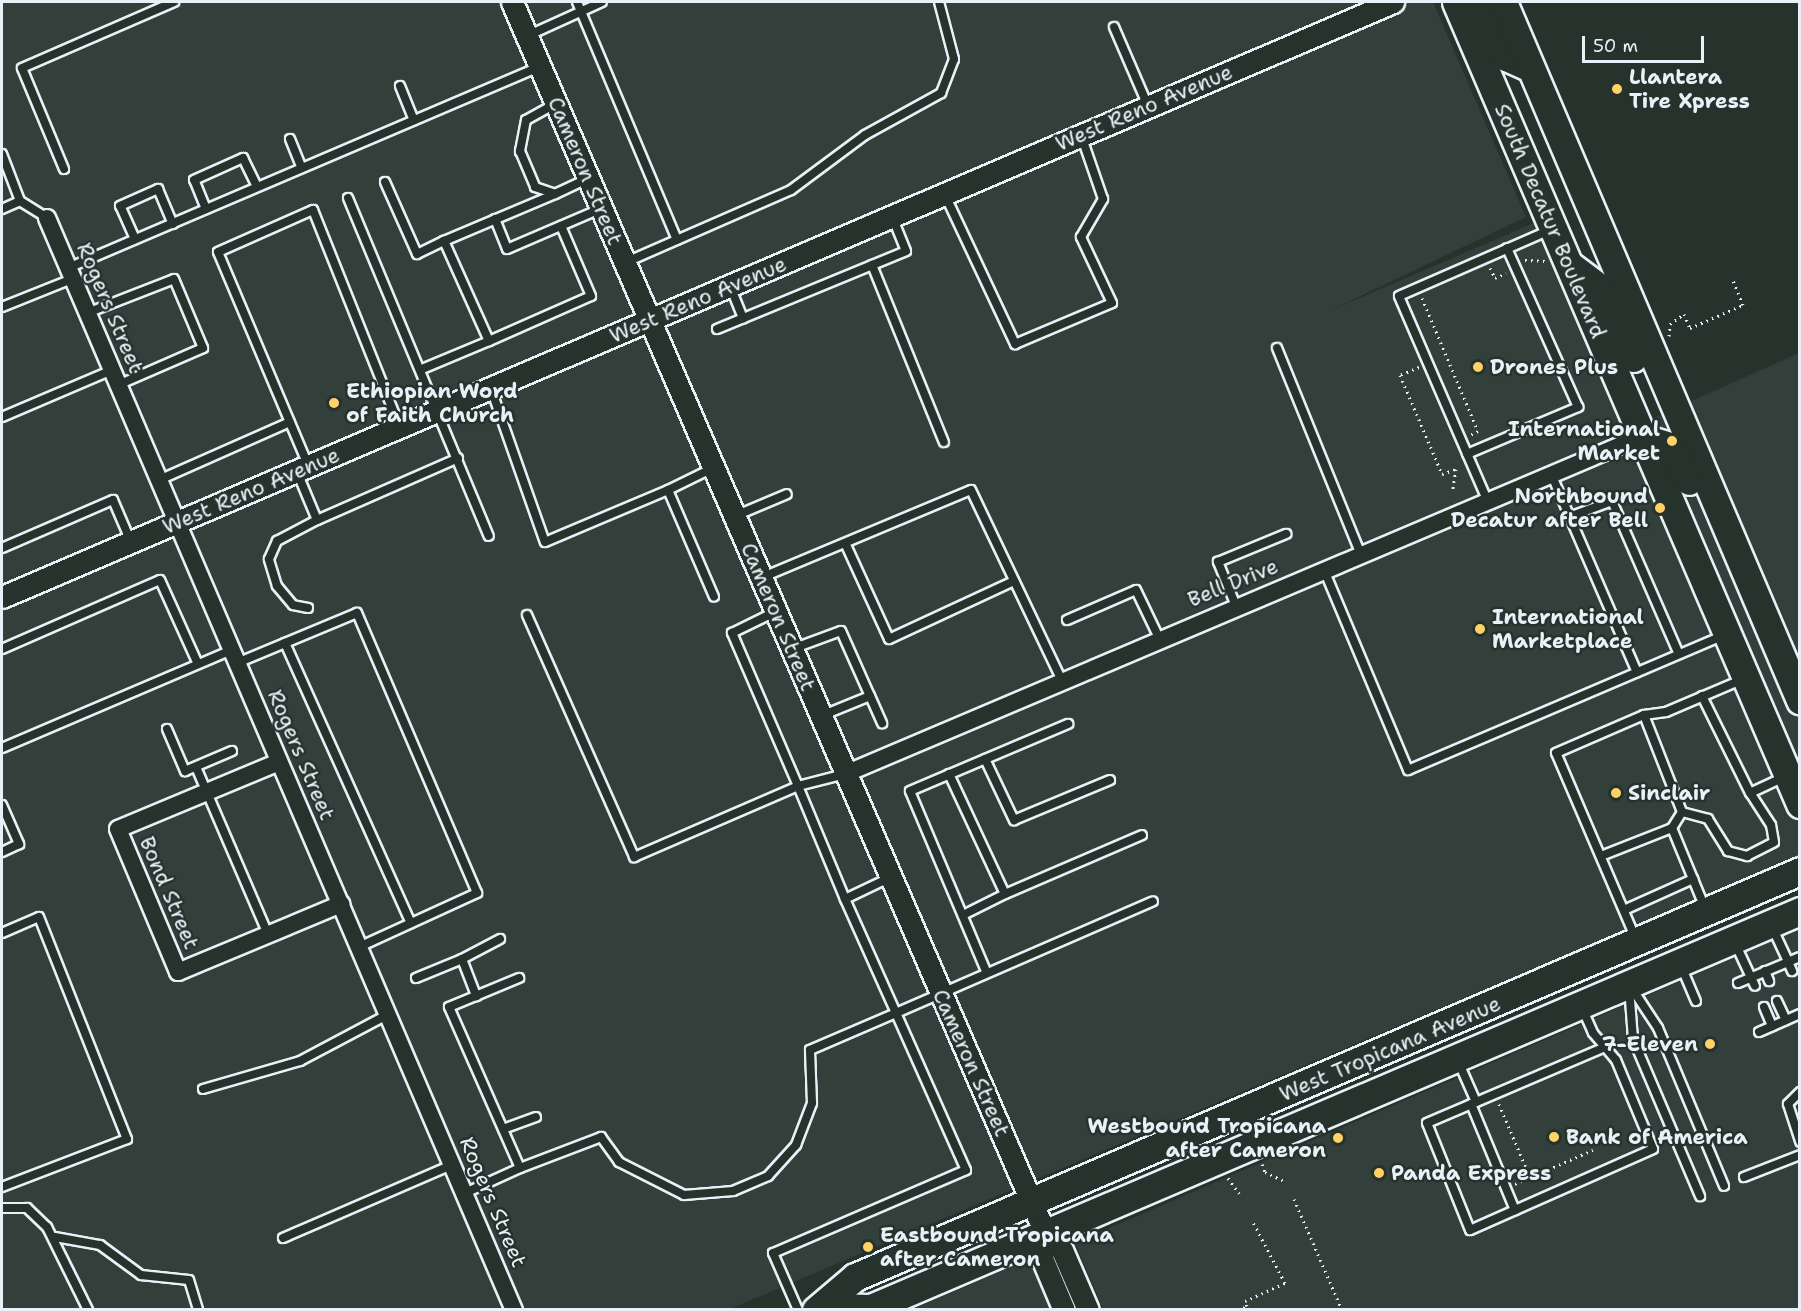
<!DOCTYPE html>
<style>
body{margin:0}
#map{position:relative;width:1801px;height:1311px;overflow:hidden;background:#26332d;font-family:"Shantell Sans",sans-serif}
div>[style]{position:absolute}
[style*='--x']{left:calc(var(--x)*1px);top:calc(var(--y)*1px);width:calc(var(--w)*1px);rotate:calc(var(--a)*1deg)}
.built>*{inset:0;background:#333f3a}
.path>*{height:3px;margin-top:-1.5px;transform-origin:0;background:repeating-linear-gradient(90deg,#e8f1f8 0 1.5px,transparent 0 6px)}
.roads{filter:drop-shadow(2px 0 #e8f1f8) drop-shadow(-2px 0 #e8f1f8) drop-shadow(0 2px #e8f1f8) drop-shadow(0 -2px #e8f1f8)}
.service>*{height:8px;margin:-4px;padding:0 4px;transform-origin:4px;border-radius:4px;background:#26332d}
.minor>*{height:16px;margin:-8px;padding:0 8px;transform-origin:8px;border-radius:8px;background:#26332d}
.tertiary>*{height:21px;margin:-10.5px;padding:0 10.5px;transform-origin:10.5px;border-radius:10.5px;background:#26332d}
.primary>*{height:27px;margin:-13.5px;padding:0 13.5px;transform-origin:13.5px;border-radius:13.5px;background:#26332d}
.dots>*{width:16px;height:16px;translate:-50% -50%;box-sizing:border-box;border:3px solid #26332d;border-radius:50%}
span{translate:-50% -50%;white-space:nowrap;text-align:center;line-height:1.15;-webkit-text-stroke:5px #26332d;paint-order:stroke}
.poi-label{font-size:21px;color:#e8f1f8;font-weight:700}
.left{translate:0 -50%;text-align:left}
.right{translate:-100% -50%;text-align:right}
.street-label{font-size:21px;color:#e8f1f8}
.frame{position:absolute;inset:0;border:3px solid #e8f1f8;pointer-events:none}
.scale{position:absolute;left:1582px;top:36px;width:122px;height:27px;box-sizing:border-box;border:3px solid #e8f1f8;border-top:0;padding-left:8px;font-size:18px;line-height:21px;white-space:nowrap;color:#e8f1f8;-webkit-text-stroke:4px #26332d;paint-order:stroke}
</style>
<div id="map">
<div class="built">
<i style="clip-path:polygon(2px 2px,1433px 2px,1526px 217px,1327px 312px,1562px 211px,1652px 419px,1799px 353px,1799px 856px,730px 1309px,2px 1310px)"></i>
<i style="clip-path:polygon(1799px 930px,1799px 1309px,1103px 1309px,1075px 1243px)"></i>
<i style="clip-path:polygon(1032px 1258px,1054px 1310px,911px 1310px)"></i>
</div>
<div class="path">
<i style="--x:1525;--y:260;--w:20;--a:3"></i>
<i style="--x:1490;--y:268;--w:11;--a:63"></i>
<i style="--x:1495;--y:278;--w:12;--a:-24"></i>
<i style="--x:1422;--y:298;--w:144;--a:67.2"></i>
<i style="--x:1478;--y:431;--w:9;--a:153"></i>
<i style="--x:1669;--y:336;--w:12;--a:-85"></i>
<i style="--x:1670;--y:324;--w:17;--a:-36"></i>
<i style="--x:1684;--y:314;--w:15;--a:67"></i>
<i style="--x:1690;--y:328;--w:58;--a:-23.5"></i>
<i style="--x:1743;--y:305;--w:29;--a:-112"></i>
<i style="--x:1419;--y:367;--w:21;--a:157"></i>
<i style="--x:1400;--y:375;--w:108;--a:67"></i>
<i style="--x:1442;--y:474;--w:15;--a:-20"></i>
<i style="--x:1456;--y:469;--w:20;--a:99"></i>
<i style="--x:1499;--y:1104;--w:79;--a:67"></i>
<i style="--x:1262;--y:1164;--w:9;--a:69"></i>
<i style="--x:1265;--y:1172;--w:23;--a:25"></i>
<i style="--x:1228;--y:1178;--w:19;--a:54"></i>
<i style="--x:1515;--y:1184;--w:85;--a:-23.6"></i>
<i style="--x:1294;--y:1199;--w:121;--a:66.6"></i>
<i style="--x:1238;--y:1310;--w:10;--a:-24"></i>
<i style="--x:1247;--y:1306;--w:5;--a:-112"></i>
<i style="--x:1245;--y:1301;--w:44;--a:-24.2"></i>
<i style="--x:1285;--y:1283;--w:69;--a:-117.7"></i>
</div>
<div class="roads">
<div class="service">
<i style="--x:577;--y:2;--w:258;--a:67.2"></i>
<i style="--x:1114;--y:27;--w:86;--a:66.7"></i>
<i style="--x:527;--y:36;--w:82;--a:-24.4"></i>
<i style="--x:400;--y:86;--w:37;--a:68"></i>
<i style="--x:555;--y:104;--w:33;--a:151"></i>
<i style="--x:526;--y:120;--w:32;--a:101"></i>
<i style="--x:520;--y:151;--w:39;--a:67"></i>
<i style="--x:535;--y:187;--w:21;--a:19"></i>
<i style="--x:555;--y:194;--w:35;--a:-25"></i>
<i style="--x:290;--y:139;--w:31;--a:68"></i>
<i style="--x:2;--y:154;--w:50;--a:69"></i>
<i style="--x:20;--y:201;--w:20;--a:156"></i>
<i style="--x:64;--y:169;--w:109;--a:-112.6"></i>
<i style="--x:22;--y:68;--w:166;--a:-23.5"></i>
<i style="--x:385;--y:182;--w:79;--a:66"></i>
<i style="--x:417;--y:254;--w:30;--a:-26"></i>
<i style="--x:945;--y:195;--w:165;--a:64.8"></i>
<i style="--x:1015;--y:344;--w:105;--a:-22.9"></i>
<i style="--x:1112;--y:303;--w:73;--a:-115.2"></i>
<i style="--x:1081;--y:237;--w:44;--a:-59.9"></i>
<i style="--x:1103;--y:199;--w:68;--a:-109"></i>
<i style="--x:348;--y:198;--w:366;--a:67.4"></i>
<i style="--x:20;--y:201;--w:32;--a:32"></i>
<i style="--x:206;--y:209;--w:31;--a:-112"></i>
<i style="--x:194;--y:180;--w:54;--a:-24.2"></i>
<i style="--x:243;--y:158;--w:32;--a:64"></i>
<i style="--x:495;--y:219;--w:32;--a:68"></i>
<i style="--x:507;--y:249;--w:101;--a:-23.3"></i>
<i style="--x:135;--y:239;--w:36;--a:-114"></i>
<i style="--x:120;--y:206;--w:42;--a:-24.1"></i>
<i style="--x:158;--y:189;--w:38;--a:67"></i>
<i style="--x:624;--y:263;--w:182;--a:-23.6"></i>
<i style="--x:791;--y:190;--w:92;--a:-36.6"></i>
<i style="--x:865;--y:135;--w:87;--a:-28.9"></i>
<i style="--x:941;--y:93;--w:36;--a:-69"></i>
<i style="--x:954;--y:59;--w:59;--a:-104.7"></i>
<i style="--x:872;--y:265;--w:191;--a:67.9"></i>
<i style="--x:68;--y:268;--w:512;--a:-23.11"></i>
<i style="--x:730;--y:286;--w:35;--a:68"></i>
<i style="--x:2;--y:307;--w:75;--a:-21.8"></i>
<i style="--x:87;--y:313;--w:93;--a:-21.3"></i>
<i style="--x:174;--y:279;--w:75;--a:67.2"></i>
<i style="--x:203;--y:348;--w:93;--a:156.5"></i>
<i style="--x:717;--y:329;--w:204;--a:-22.4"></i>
<i style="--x:906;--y:251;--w:37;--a:-112"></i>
<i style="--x:489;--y:341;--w:111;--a:-23.8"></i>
<i style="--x:591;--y:296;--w:76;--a:-113.2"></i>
<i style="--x:1277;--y:348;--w:223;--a:67.9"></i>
<i style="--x:422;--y:369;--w:73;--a:-22.7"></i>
<i style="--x:489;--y:341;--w:110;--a:-114.2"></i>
<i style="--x:444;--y:241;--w:121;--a:-22.9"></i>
<i style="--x:491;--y:389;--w:162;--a:70.6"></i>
<i style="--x:545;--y:542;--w:134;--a:-22.9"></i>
<i style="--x:2;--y:417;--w:120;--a:-23.1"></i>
<i style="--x:1467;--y:454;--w:121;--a:-22.9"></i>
<i style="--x:1578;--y:407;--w:174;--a:-114.1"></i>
<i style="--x:308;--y:465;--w:231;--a:-112.9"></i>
<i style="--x:218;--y:252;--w:104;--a:-23.9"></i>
<i style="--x:313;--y:210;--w:234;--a:68.2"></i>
<i style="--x:713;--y:468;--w:50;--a:153.9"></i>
<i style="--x:668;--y:490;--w:116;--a:66.7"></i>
<i style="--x:297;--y:472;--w:52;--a:67.4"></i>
<i style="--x:317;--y:520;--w:154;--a:-23.7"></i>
<i style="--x:1552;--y:476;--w:214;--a:66.6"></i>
<i style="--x:159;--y:480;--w:143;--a:-23.9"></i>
<i style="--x:1488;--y:502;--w:224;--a:-113.4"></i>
<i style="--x:1399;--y:296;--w:165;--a:-23.6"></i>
<i style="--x:735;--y:516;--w:56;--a:-22.9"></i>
<i style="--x:1569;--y:517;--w:46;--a:-20.4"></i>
<i style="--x:1612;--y:501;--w:167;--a:66.4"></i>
<i style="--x:846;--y:545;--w:103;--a:65.4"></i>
<i style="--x:889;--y:639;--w:138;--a:-24.9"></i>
<i style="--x:2;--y:548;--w:121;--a:-23.4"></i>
<i style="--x:113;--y:500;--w:46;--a:66.8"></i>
<i style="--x:1324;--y:570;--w:217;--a:67.2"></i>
<i style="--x:1408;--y:770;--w:345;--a:-23.1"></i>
<i style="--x:763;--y:577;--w:225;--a:-22.7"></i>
<i style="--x:971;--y:490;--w:209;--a:64.5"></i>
<i style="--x:1236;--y:606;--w:48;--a:-112.2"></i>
<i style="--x:1218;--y:562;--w:74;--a:-22.4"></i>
<i style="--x:308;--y:608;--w:15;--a:-169"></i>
<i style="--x:293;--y:605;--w:25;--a:-130"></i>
<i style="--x:277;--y:586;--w:28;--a:-107"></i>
<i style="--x:269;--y:559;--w:20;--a:-66"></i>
<i style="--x:277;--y:541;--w:45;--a:-27.7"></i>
<i style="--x:527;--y:615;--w:265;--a:66.1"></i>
<i style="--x:634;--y:857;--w:179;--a:-23.4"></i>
<i style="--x:798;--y:786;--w:167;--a:-113.3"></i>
<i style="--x:732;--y:633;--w:48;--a:-26"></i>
<i style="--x:1067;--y:620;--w:75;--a:-23.5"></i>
<i style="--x:1136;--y:590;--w:53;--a:64.4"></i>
<i style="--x:2;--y:649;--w:172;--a:-23.6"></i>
<i style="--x:160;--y:580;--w:92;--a:65.7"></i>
<i style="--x:792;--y:649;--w:52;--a:-20.2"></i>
<i style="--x:841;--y:631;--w:71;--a:66"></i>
<i style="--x:870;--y:696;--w:53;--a:157.8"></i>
<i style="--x:237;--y:663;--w:52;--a:-22.6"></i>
<i style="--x:870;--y:696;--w:30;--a:66"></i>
<i style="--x:1702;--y:696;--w:108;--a:63.7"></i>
<i style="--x:1750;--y:793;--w:38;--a:-25"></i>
<i style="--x:1644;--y:715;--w:22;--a:-8"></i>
<i style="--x:1666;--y:712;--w:82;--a:-23.1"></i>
<i style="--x:167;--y:729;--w:46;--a:66.8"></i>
<i style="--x:185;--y:771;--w:51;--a:-23.1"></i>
<i style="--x:2;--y:748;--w:250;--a:-23.1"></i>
<i style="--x:985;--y:759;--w:68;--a:64.6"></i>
<i style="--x:1014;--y:820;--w:104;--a:-22.6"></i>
<i style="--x:196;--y:767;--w:182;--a:66.7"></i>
<i style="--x:845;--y:774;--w:49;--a:165.7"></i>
<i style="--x:798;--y:786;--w:122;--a:67.4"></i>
<i style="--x:949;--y:774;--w:132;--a:65"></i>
<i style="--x:1005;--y:894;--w:149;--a:-23.3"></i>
<i style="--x:2;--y:805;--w:43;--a:66.4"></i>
<i style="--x:19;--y:844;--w:19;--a:155"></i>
<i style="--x:1682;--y:812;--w:27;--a:15"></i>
<i style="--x:1708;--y:819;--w:38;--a:58"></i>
<i style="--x:1728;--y:851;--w:20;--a:15"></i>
<i style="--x:1747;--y:856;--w:30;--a:-27"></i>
<i style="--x:1774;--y:842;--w:17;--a:-100"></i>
<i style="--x:1771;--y:825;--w:38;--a:-123"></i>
<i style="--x:1601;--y:856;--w:76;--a:-21.5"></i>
<i style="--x:889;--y:878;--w:49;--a:154.5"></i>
<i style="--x:845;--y:899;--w:125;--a:65.9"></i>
<i style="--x:896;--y:1013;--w:280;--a:-23.5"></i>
<i style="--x:1624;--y:910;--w:76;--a:-24.2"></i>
<i style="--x:963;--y:915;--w:47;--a:-26.6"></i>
<i style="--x:1772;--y:927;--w:38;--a:65"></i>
<i style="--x:1788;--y:962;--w:13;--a:-23"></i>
<i style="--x:2;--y:933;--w:40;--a:-23.4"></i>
<i style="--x:39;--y:917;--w:239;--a:68.4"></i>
<i style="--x:127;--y:1139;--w:134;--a:159"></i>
<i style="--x:1635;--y:937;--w:200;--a:-113.2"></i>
<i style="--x:1556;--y:753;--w:96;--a:-23.4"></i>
<i style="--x:1644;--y:715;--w:104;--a:68.6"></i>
<i style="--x:1682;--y:812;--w:19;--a:122"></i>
<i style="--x:1672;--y:828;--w:87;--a:67.6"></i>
<i style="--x:1735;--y:943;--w:47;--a:65.1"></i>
<i style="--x:359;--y:947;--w:130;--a:-24.6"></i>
<i style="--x:477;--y:893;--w:305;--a:-113.2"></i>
<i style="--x:357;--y:613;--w:78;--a:157.4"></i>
<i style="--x:285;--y:643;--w:307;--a:65.8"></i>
<i style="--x:462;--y:959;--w:43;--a:-27.8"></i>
<i style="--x:1681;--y:966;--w:38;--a:67"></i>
<i style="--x:986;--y:971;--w:195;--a:-112.9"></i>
<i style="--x:910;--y:791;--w:172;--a:-23"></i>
<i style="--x:1765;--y:971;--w:11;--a:68"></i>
<i style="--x:416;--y:978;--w:50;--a:-22.4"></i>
<i style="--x:462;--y:959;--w:40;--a:69"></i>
<i style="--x:1738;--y:983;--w:54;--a:-22.8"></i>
<i style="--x:1788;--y:962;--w:10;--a:66"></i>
<i style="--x:1629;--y:987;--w:52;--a:85.6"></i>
<i style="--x:1633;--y:1039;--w:171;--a:66.9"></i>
<i style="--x:1631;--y:987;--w:49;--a:56.6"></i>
<i style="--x:1658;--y:1028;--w:171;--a:67.3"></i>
<i style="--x:1777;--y:1001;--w:21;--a:65"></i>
<i style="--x:1764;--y:1007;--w:21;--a:67"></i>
<i style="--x:1582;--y:1008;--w:27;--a:66"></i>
<i style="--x:1593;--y:1033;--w:18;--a:49"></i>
<i style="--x:1605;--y:1047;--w:17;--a:50"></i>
<i style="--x:1616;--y:1060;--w:96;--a:67.4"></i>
<i style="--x:1653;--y:1149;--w:200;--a:156.1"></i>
<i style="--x:1470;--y:1230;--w:115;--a:-111.9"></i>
<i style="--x:1427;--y:1123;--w:194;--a:-23.1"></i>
<i style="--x:1759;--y:1032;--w:45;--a:-23.7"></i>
<i style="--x:1458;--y:1061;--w:45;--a:66.3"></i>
<i style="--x:203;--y:1089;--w:101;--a:-16.1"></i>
<i style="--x:300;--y:1061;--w:98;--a:-27.9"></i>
<i style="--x:1800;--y:1092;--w:17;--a:135"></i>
<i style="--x:1788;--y:1104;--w:40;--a:72"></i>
<i style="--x:1471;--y:1104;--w:115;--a:67.5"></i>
<i style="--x:503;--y:1129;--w:35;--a:-20"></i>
<i style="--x:520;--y:1168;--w:87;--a:-20.9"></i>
<i style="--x:601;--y:1137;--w:31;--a:54"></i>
<i style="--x:619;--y:1162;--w:73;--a:26.9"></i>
<i style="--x:684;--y:1195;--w:49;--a:-4.7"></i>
<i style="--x:733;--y:1191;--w:38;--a:-23"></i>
<i style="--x:768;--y:1176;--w:42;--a:-47.9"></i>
<i style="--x:796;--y:1145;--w:45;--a:-69.1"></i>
<i style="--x:812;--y:1103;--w:53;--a:-92.2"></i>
<i style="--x:810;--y:1050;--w:94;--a:-23.3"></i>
<i style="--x:896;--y:1013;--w:172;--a:66"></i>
<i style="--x:966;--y:1170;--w:210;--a:156.7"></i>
<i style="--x:773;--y:1253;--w:62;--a:66.3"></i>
<i style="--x:1744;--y:1177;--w:60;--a:-21.4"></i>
<i style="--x:465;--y:1193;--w:60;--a:-24.4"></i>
<i style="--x:520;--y:1168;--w:176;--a:-113.8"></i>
<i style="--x:449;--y:1007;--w:76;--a:-22.5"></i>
<i style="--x:2;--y:1208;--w:25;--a:0"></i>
<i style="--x:27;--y:1208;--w:28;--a:44"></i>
<i style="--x:47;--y:1227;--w:93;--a:63.7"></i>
<i style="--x:55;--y:1237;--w:46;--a:10.1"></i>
<i style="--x:100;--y:1245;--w:51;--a:36.2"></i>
<i style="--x:141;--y:1275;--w:48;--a:5.9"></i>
<i style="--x:189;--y:1280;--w:31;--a:73"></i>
<i style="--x:283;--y:1238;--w:184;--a:-23.4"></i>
</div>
<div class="minor">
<i style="--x:47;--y:218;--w:1188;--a:66.85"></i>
<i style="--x:279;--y:762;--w:174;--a:157.4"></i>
<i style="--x:118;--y:829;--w:155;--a:67.2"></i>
<i style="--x:178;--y:972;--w:177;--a:-22.6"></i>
<i style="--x:845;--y:774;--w:863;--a:-22.97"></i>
</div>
<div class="tertiary">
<i style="--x:512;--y:2;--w:1341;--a:66.59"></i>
<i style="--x:1045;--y:1233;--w:24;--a:45"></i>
<i style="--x:1062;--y:1250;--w:65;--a:66.6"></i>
<i style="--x:2;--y:597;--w:1513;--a:-23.16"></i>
<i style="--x:1045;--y:1233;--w:25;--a:97"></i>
<i style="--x:1042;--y:1258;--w:56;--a:67.1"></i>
</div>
<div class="primary">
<i style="--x:1456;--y:2;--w:873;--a:66.78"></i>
<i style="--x:1480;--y:2;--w:61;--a:64.7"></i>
<i style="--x:1506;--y:57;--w:27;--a:24"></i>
<i style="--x:1503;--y:2;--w:759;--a:66.95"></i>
<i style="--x:1571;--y:266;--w:38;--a:37"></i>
<i style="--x:1601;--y:289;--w:76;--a:65.1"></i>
<i style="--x:1640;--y:437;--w:30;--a:17"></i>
<i style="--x:1669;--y:446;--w:40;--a:60.3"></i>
<i style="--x:822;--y:1307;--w:49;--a:1.2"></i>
<i style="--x:871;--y:1308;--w:1010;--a:-23.14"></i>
<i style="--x:816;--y:1310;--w:51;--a:-40.2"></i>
<i style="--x:855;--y:1277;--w:1029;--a:-23.25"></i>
</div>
</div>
<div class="dots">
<i style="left:1617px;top:89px;background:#ffd166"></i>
<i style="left:1478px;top:367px;background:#ffd166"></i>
<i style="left:334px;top:403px;background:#ffd166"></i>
<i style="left:1672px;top:441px;background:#ffd166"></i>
<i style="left:1660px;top:508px;background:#ffd166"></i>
<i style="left:1480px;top:629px;background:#ffd166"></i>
<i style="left:1616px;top:793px;background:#ffd166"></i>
<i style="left:1710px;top:1044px;background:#ffd166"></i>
<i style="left:1554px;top:1137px;background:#ffd166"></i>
<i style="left:1338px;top:1138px;background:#ffd166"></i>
<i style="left:1379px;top:1173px;background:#ffd166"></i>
<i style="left:868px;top:1247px;background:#ffd166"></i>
</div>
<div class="poi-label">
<span class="left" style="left:1629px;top:89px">Llantera<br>Tire Xpress</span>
<span class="left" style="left:1490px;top:367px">Drones Plus</span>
<span class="left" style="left:346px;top:403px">Ethiopian Word<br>of Faith Church</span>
<span class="right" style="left:1660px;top:441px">International<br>Market</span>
<span class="right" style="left:1648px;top:508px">Northbound<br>Decatur after Bell</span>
<span class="left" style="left:1492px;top:629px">International<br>Marketplace</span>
<span class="left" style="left:1628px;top:793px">Sinclair</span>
<span class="right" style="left:1698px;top:1044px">7-Eleven</span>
<span class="right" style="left:1326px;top:1138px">Westbound Tropicana<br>after Cameron</span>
<span class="left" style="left:1566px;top:1137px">Bank of America</span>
<span class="left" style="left:1391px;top:1173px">Panda Express</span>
<span class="left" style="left:880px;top:1247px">Eastbound Tropicana<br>after Cameron</span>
</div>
<div class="street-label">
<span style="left:1144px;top:108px;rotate:-23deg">West Reno Avenue</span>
<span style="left:585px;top:171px;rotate:67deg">Cameron Street</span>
<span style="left:1550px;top:221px;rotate:67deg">South Decatur Boulevard</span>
<span style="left:698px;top:300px;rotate:-23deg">West Reno Avenue</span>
<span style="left:110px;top:308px;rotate:67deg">Rogers Street</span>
<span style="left:251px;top:491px;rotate:-23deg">West Reno Avenue</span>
<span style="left:1233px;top:583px;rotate:-22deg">Bell Drive</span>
<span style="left:778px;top:617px;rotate:67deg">Cameron Street</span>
<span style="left:301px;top:755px;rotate:67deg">Rogers Street</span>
<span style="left:169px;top:893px;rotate:67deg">Bond Street</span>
<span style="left:1390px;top:1049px;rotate:-23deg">West Tropicana Avenue</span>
<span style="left:971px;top:1063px;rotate:66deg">Cameron Street</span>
<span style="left:493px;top:1202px;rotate:67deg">Rogers Street</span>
</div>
<div class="frame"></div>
<div class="scale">50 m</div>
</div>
